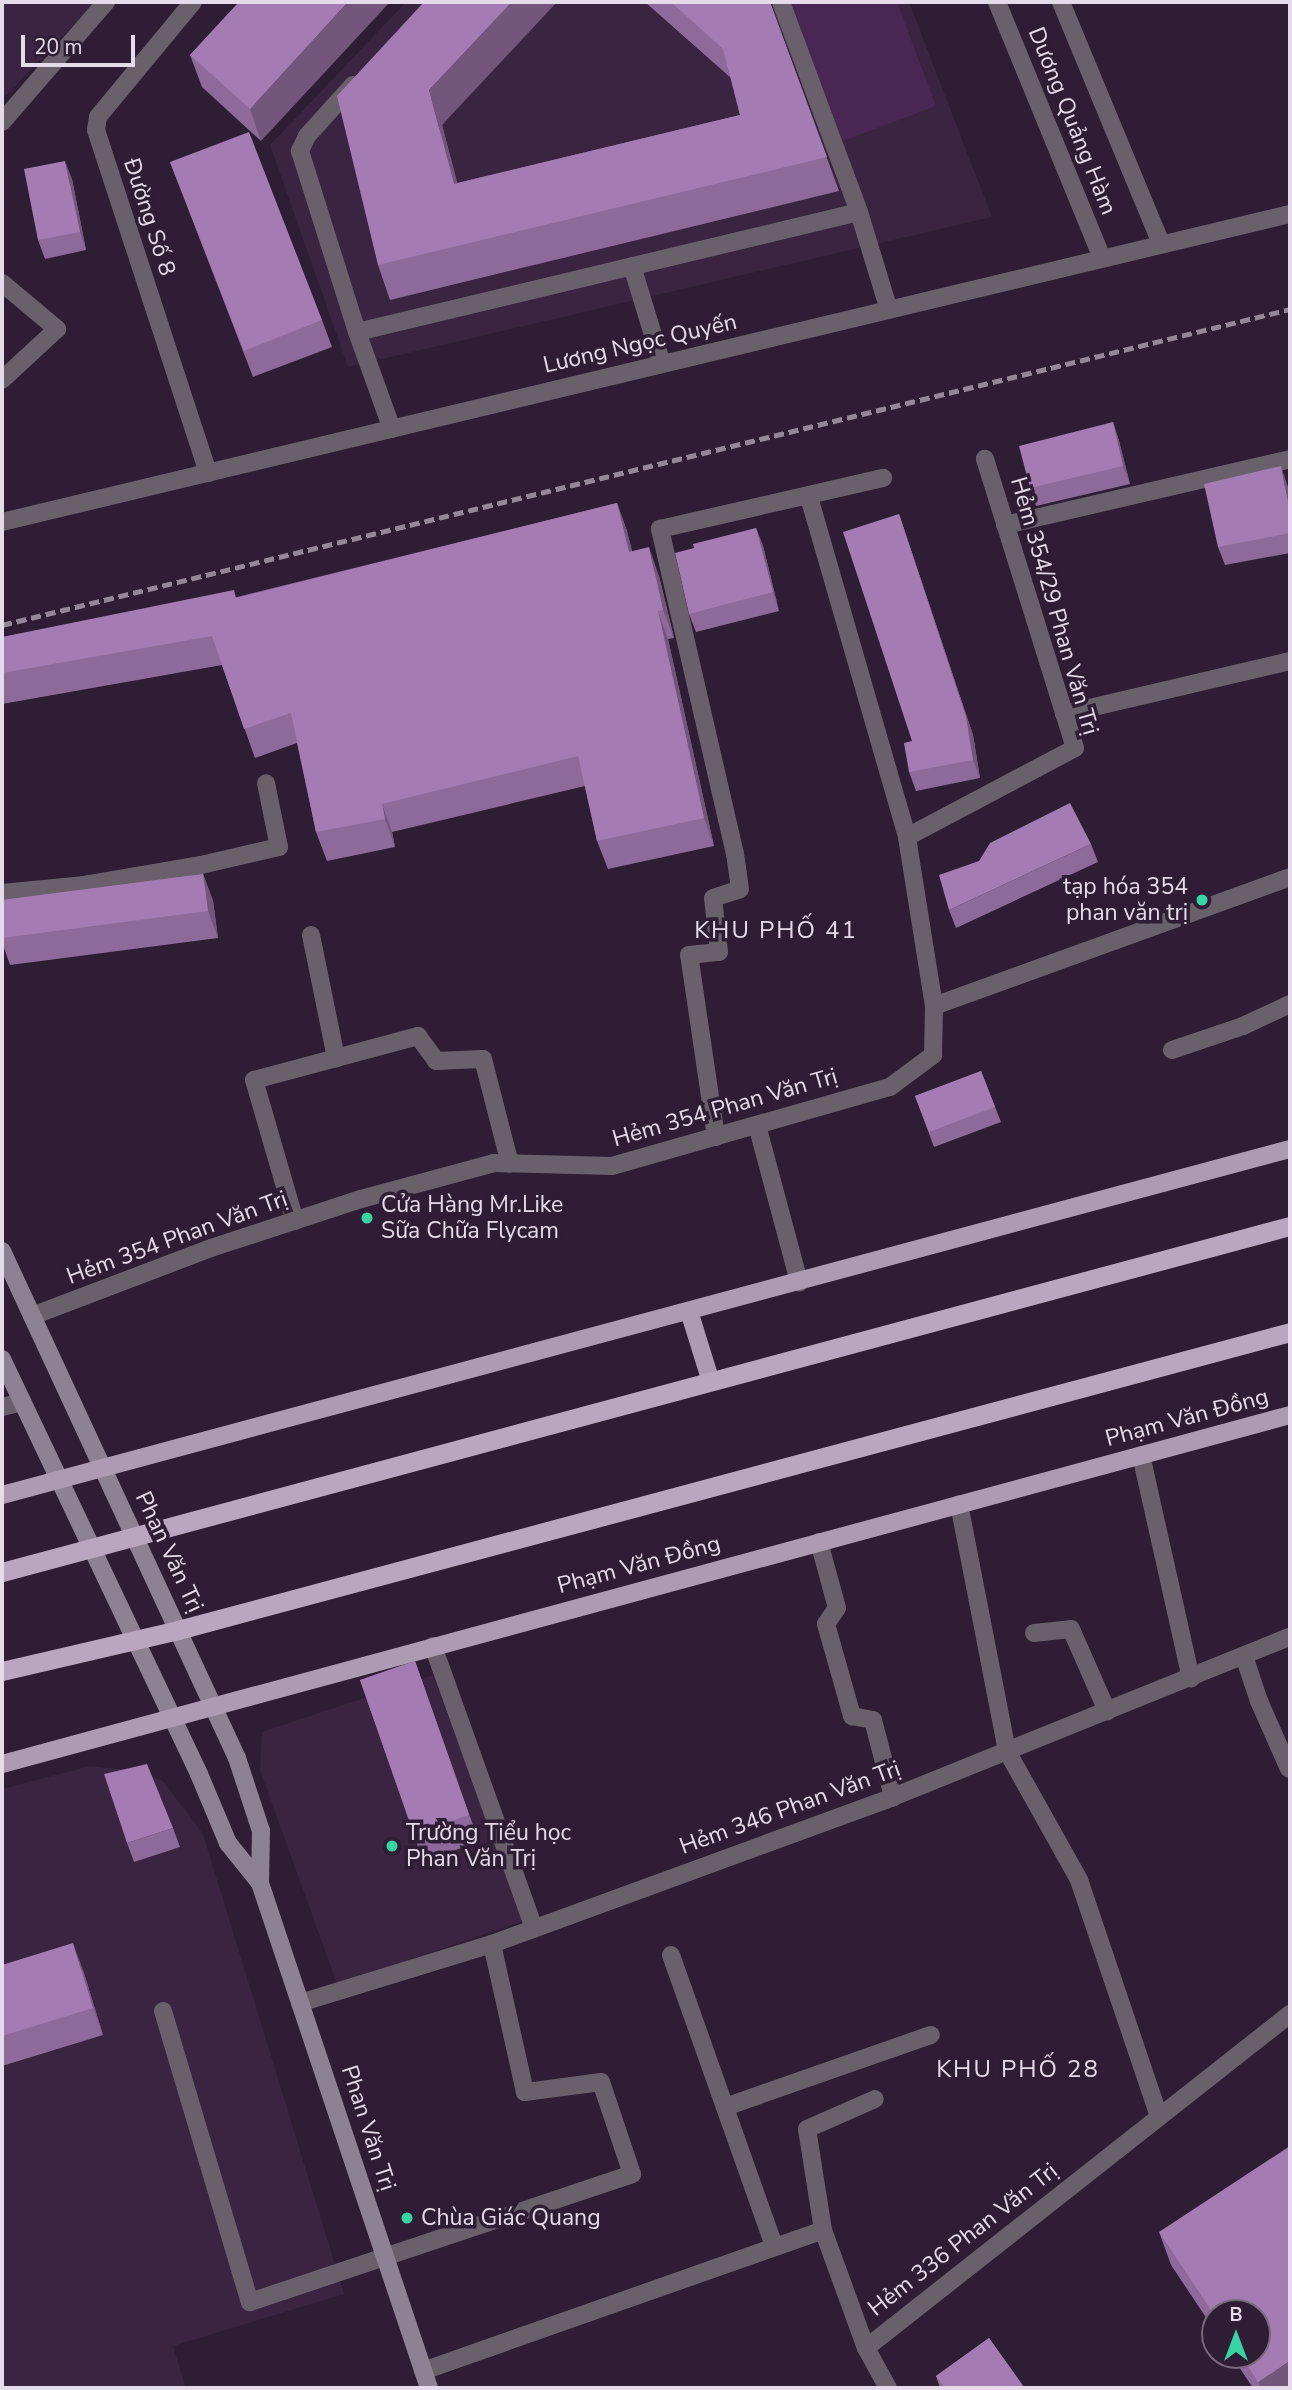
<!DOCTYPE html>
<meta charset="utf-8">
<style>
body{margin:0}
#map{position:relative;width:1292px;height:2390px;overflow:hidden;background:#2e1d34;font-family:"Nunito Sans",sans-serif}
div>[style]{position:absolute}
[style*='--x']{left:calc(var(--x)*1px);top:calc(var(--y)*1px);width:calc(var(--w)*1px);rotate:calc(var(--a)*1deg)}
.built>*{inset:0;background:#3a2441}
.green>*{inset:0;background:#492653}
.service>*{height:18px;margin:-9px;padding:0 9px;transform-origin:9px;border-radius:9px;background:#69606c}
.minor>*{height:18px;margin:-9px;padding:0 9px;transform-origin:9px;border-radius:9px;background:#69606c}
.tertiary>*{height:18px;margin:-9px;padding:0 9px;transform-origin:9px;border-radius:9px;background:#69606c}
.secondary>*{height:18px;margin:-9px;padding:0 9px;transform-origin:9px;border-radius:9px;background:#8f8194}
.primary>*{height:18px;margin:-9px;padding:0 9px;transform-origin:9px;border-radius:9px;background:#ad9ab3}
.trunk>*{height:19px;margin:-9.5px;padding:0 9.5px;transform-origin:9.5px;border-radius:9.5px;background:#baa6c1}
.rail>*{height:5px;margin-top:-2.5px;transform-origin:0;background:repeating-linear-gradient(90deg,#948799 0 10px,transparent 0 15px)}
.wall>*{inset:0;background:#8e6a9a}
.shaded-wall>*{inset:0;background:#74567d}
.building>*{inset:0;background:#a57bb3}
.dots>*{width:19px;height:19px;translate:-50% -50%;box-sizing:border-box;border:4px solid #2e1d34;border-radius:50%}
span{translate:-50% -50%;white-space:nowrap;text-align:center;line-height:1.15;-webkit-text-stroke:7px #2e1d34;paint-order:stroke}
.street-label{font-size:23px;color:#e6dbea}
.poi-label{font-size:23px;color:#e6dbea}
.right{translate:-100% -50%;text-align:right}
.left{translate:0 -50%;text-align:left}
.neighbourhood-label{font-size:24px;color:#e6dbea;letter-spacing:2px}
.frame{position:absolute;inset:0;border:4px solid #e6dbea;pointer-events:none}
.north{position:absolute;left:1201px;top:2299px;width:70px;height:70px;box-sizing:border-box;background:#2e1d34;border:2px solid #78697d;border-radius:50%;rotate:0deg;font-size:19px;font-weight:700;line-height:28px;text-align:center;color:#e6dbea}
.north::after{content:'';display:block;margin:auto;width:24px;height:32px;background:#39d4a5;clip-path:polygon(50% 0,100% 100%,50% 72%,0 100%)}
.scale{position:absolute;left:21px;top:35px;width:114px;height:32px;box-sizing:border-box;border:4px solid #e6dbea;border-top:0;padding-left:9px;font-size:21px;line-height:24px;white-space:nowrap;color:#e6dbea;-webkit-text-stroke:5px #2e1d34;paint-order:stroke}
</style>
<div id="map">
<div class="built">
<i style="clip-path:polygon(2px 2px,95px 2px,2px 100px)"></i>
<i style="clip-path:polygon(406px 2px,909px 2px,992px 217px,348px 367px,270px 145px)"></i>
<i style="clip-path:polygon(433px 1675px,524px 1921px,337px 1984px,260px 1770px,262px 1732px)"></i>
<i style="clip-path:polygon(90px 1766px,142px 1772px,163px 1781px,203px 1834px,344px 2294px,173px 2346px,186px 2388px,2px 2388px,2px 1789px)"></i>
</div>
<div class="green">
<i style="clip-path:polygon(790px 2px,897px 2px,936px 106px,843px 141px)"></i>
</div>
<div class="service">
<i style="--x:781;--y:2;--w:224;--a:69.6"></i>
<i style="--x:859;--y:212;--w:102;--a:73"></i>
<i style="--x:353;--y:85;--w:69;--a:132"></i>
<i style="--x:307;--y:136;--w:17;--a:115"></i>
<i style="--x:300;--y:151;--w:190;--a:72.5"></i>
<i style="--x:357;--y:332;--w:103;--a:70.2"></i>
<i style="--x:2;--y:122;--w:159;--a:-49.1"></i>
<i style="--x:632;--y:266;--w:102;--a:73"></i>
<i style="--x:2;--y:283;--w:72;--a:39.9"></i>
<i style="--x:57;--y:329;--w:75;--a:137.2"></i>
<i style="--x:357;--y:332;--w:516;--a:-13.44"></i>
<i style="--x:1005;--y:525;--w:293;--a:-13"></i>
<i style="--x:2;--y:893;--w:81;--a:-5.6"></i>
<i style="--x:83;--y:885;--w:120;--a:-9.6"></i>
<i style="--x:201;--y:865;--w:80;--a:-13"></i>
<i style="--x:279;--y:847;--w:65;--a:-101.5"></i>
<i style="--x:311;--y:935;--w:126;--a:78.5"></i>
<i style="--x:1172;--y:1050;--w:75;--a:-18.7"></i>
<i style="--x:1243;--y:1026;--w:52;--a:-25.1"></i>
<i style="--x:716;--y:1137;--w:184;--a:-98.4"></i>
<i style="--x:689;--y:955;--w:30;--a:-6"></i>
<i style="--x:719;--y:952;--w:54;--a:-96.3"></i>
<i style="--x:713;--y:898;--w:28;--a:-18"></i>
<i style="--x:740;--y:889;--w:35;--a:-98"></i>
<i style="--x:735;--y:854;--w:334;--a:-103"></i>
<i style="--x:660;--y:529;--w:229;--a:-12.9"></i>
<i style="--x:2;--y:1407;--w:21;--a:-14"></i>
<i style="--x:1141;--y:1455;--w:229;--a:77.4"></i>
<i style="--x:959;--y:1504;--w:252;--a:79"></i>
<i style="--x:1007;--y:1751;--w:148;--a:60.8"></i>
<i style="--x:1079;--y:1880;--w:250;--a:71.3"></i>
<i style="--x:819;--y:1542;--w:68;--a:74.7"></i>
<i style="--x:837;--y:1608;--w:19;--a:125"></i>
<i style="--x:826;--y:1624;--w:96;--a:74.2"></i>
<i style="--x:852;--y:1716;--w:21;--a:11"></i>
<i style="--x:873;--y:1720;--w:80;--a:75.4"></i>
<i style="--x:1034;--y:1633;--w:37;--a:-6"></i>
<i style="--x:1071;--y:1629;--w:90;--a:66.3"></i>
<i style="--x:433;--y:1646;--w:300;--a:70.3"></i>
<i style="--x:1244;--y:1656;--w:47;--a:71.6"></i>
<i style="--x:1259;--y:1701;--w:74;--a:66.2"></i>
<i style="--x:163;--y:2011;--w:304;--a:73.4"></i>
<i style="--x:250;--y:2302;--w:403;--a:-18.5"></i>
<i style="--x:632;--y:2174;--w:97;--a:-108.6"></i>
<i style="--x:601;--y:2082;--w:77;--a:172.5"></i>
<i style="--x:525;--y:2092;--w:152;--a:-102.6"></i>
<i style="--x:725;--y:2107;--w:218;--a:-19.3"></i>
<i style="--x:823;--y:2230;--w:102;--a:-99"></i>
<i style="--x:807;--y:2129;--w:74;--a:-23.8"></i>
<i style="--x:866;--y:2348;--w:540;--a:-38.23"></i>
</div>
<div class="minor">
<i style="--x:193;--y:2;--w:149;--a:129.6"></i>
<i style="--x:98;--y:117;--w:13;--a:99"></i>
<i style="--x:96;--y:130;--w:361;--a:71.9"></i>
<i style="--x:809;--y:497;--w:354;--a:73.9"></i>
<i style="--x:1064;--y:714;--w:232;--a:-13.2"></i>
<i style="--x:934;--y:1006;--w:171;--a:-99.1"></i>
<i style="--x:907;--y:837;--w:190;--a:-27.9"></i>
<i style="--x:1075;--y:748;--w:303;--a:-107.3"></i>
<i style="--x:757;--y:1125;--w:163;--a:75"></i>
<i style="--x:295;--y:1221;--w:147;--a:-106.2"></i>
<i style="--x:254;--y:1080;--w:170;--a:-15"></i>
<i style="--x:418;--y:1036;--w:31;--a:54"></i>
<i style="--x:436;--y:1061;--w:47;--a:-2.4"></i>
<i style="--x:483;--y:1059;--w:108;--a:75.6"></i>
<i style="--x:32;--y:1316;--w:191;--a:-20.8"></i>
<i style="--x:211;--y:1248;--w:158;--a:-18.1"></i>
<i style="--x:361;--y:1199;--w:138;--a:-15.1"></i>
<i style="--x:494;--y:1163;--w:118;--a:1.5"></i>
<i style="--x:612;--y:1166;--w:289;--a:-15.9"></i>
<i style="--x:890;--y:1087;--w:54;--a:-36.7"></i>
<i style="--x:933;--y:1055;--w:49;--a:-88.8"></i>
<i style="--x:934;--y:1006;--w:379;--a:-19.9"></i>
<i style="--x:671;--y:1955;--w:309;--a:70.5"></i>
<i style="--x:300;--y:2003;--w:201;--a:-17.1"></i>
<i style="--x:492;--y:1944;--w:427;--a:-20.1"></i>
<i style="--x:893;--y:1797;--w:428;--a:-22"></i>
<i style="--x:423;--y:2371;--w:424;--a:-19.4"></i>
<i style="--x:823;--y:2230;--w:126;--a:70"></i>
<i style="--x:866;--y:2348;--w:46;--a:61.2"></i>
</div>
<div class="tertiary">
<i style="--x:997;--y:2;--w:277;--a:67.7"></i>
<i style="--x:1061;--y:2;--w:262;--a:67.5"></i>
<i style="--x:2;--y:522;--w:1324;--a:-13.45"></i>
</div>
<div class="secondary">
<i style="--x:2;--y:1251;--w:559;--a:65.13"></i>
<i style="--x:237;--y:1758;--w:77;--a:71.8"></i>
<i style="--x:261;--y:1831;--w:52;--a:91.1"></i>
<i style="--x:260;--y:1883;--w:533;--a:71.5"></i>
<i style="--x:2;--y:1359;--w:459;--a:64.6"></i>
<i style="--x:199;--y:1774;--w:75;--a:67.2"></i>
<i style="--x:228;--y:1843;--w:51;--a:51.3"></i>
</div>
<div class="primary">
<i style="--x:689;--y:1311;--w:74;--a:72.8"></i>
<i style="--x:2;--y:1495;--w:1334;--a:-15.04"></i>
<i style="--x:2;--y:1764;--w:1334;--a:-15.16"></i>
</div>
<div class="trunk">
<i style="--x:2;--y:1572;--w:1334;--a:-15.04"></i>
<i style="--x:2;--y:1671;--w:181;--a:-13.1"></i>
<i style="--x:178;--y:1630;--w:1151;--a:-15"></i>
</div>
<div class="rail">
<i style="--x:2;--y:625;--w:1326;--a:-13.78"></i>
</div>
<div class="wall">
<i style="clip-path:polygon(239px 2px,261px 141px,202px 87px,190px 55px)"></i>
<i style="clip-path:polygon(645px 2px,770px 2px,839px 191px,390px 300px,378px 265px,442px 125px,457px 183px,740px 115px,731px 78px)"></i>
<i style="clip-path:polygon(170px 162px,322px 320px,332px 347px,253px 377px)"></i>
<i style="clip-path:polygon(72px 179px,86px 250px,45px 259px,38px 240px)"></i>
<i style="clip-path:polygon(1113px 422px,1119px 441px,1130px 484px,1036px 506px,1030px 488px)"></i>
<i style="clip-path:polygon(1287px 484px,1290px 498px,1290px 553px,1225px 565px,1218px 547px)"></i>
<i style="clip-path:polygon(617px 503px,627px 531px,632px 551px,659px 576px,674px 638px,668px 639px,714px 846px,608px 869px,597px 841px,585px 786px,392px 832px,395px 847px,327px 861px,316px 832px,297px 743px,255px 758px,222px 665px,2px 704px,2px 637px,237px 597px)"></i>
<i style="clip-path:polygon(899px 514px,973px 735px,980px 778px,916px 791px,909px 772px,912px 741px)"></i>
<i style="clip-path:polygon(756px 528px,763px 546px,779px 611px,696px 632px,689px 614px,694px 548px)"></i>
<i style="clip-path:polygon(1091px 844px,1098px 862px,956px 928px,949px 910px)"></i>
<i style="clip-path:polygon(203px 874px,213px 901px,218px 938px,10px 965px,2px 942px,2px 900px)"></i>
<i style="clip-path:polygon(981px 1071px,1001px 1122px,934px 1147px,915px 1096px)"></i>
<i style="clip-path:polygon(415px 1661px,479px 1842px,423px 1861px,360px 1680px)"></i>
<i style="clip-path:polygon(173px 1828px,180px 1847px,134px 1862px,127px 1843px)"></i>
<i style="clip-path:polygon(2px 1965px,83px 1970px,103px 2035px,2px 2066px)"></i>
<i style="clip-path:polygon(1159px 2232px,1290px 2388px,1253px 2388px,1231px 2355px,1257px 2355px,1215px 2313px,1215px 2331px,1171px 2265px)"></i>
<i style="clip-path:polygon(989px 2338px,1024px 2388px,940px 2388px,936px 2376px)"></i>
</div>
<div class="shaded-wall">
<i style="clip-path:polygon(348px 2px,390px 2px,261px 141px,250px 109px)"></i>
<i style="clip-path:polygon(512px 2px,557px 2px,442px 125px,467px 219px,454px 184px,429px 90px)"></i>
<i style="clip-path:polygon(65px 161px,72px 179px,86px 250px,80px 232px)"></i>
<i style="clip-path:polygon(1113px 422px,1119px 441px,1130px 484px,1123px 466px)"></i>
<i style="clip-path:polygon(1281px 466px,1287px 484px,1290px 498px,1290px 513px)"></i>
<i style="clip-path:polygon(617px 503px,627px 531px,639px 580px,629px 552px)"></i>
<i style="clip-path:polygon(899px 514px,973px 735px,980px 778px,973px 760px)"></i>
<i style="clip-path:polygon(756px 528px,763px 546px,779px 611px,773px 592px)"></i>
<i style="clip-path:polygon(649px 547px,659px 576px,674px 638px,663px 610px)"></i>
<i style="clip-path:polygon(658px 611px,668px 639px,714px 846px,704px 818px)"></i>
<i style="clip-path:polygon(382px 804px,392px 832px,395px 847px,385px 819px)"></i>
<i style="clip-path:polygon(203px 874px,213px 901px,218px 938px,208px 911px)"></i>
<i style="clip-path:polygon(73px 1943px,83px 1970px,103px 2035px,93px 2008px)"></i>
<i style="clip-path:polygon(1290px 2361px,1290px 2388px,1261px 2388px,1258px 2382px)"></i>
</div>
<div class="building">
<i style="clip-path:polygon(239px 2px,348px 2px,250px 109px,190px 55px)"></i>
<i style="clip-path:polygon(424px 2px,512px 2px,429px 90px,454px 184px,740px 115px,723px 49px,671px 2px,770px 2px,827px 157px,378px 265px,337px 96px)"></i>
<i style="clip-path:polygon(249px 132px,322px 320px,244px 351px,170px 162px)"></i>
<i style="clip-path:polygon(65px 161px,80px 232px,38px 240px,24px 169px)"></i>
<i style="clip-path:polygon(1113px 422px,1123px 466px,1030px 488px,1019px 446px)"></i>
<i style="clip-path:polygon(1281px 466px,1290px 513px,1290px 533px,1218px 547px,1204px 484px)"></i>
<i style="clip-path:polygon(617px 503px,629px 552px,649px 547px,663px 610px,658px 611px,704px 818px,597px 841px,578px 756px,382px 804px,385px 819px,316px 832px,291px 713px,244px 729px,212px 636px,2px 673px,2px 637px,234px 590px,236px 598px)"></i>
<i style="clip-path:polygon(899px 514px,966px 717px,973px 760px,909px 772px,904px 743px,912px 741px,843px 532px)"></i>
<i style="clip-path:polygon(756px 528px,773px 592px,689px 614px,675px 553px,694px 548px,693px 544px)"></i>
<i style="clip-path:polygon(1070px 803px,1091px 844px,949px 910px,939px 875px,979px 861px,990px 843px)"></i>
<i style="clip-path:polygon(203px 874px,208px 911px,2px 938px,2px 900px)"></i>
<i style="clip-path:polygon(981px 1071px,995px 1107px,929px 1132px,915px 1096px)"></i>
<i style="clip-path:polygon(415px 1661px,469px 1815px,414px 1834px,360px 1680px)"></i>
<i style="clip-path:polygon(147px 1764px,173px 1828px,127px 1843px,104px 1774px)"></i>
<i style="clip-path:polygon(73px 1943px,93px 2008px,2px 2036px,2px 1965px)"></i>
<i style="clip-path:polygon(1290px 2146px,1290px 2361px,1258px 2382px,1241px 2355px,1257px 2355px,1257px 2313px,1215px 2313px,1215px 2316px,1159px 2232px)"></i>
<i style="clip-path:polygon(989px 2338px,1024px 2387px,945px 2388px,936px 2376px)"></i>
</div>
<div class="dots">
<i style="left:1202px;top:900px;background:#39d4a5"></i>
<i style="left:367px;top:1218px;background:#39d4a5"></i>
<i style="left:392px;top:1846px;background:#39d4a5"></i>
<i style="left:407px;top:2218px;background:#39d4a5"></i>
</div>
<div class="street-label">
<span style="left:1072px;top:121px;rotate:68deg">Dương Quảng Hàm</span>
<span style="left:149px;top:217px;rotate:72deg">Đường Số 8</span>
<span style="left:640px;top:344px;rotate:-13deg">Lương Ngọc Quyến</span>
<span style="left:1054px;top:606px;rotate:74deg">Hẻm 354/29 Phan Văn Trị</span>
<span style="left:725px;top:1108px;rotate:-16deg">Hẻm 354 Phan Văn Trị</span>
<span style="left:177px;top:1238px;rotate:-20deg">Hẻm 354 Phan Văn Trị</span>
<span style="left:1187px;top:1418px;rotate:-15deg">Phạm Văn Đồng</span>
<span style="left:169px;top:1552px;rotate:65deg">Phan Văn Trị</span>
<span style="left:639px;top:1565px;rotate:-15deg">Phạm Văn Đồng</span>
<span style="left:790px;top:1808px;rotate:-20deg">Hẻm 346 Phan Văn Trị</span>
<span style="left:368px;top:2128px;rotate:72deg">Phan Văn Trị</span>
<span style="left:963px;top:2240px;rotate:-38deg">Hẻm 336 Phan Văn Trị</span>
</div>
<div class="poi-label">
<span class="right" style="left:1188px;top:900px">tạp hóa 354<br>phan văn trị</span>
<span class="left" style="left:381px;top:1218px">Cửa Hàng Mr.Like<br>Sữa Chữa Flycam</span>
<span class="left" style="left:406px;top:1846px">Trường Tiểu học<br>Phan Văn Trị</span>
<span class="left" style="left:421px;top:2218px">Chùa Giác Quang</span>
</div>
<div class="neighbourhood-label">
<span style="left:776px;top:931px">KHU PHỐ 41</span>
<span style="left:1018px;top:2070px">KHU PHỐ 28</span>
</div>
<div class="frame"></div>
<div class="north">B</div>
<div class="scale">20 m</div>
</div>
